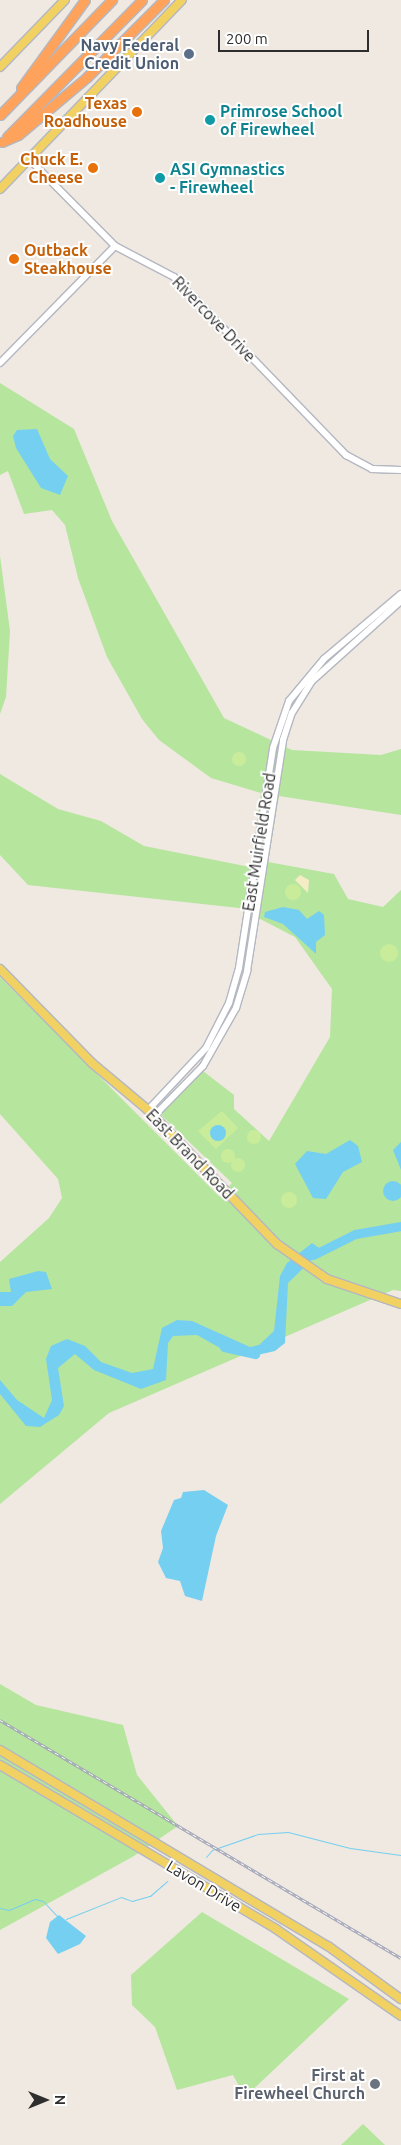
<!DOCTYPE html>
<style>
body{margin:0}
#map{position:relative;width:401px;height:2145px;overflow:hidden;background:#efe9e1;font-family:Ubuntu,sans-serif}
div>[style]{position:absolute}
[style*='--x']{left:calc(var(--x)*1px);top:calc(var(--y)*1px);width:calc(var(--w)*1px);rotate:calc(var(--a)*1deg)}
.green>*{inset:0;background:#b6e59e}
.sand>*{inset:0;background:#f3ecc5}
.pitch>*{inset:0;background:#c9ec9a}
.round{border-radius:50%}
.water>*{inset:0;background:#75cff0}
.stream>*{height:1px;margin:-0.5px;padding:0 0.5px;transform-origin:0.5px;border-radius:0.5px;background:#75cff0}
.river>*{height:9px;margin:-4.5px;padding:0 4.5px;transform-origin:4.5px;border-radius:4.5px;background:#75cff0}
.roads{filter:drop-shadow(1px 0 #b4b7c1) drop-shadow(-1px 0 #b4b7c1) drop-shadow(0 1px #b4b7c1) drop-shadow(0 -1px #b4b7c1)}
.minor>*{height:6px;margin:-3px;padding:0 3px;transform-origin:3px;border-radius:3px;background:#fff}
.major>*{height:8px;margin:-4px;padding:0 4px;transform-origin:4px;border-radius:4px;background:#f2d163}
.highway>*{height:9px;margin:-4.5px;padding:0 4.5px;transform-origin:4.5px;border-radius:4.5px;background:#ffa35c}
.rail>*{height:3px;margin-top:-1.5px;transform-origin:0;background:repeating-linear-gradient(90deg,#fff 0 4px,#a3a6b8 0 8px);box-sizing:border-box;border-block:1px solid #a3a6b8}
.dots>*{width:14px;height:14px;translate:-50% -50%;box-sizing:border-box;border:2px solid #fff;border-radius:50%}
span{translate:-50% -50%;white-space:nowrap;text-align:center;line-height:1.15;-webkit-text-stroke:4px #fff;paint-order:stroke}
.service-label{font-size:16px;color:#4e5e75;font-weight:700}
.right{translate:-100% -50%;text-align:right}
.food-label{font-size:16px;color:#c56008;font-weight:700}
.left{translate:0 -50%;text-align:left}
.culture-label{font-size:16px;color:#0d838f;font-weight:700}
.street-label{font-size:16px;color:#2e2e2e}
.worship-label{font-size:16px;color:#5b616d;font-weight:700}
.north{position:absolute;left:20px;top:2075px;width:50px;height:50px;-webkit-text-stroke:4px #fff;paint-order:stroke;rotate:90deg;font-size:14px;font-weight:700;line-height:20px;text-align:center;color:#2e2e2e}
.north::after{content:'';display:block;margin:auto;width:18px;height:22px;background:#2e2e2e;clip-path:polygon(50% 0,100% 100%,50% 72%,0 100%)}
.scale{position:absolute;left:218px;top:30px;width:151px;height:22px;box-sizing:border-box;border:2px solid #2e2e2e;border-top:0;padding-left:6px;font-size:15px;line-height:18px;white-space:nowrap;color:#2e2e2e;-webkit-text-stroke:4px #fff;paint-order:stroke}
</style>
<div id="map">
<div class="green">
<i style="clip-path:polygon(0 383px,74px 429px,112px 521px,224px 718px,292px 750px,381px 755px,401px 749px,401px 815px,279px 796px,268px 862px,334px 874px,348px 899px,383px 907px,401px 890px,401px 1291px,393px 1290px,109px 1413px,0 1504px,0 1262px,49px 1218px,62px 1198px,58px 1179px,0 1114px,0 977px,220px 1197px,232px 1183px,160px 1114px,203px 1071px,234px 1095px,234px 1109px,269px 1141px,330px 1037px,332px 989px,295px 937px,239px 908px,28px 885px,0 855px,0 774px,58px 809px,101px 821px,144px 846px,250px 867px,261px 793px,211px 778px,159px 740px,142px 719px,107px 657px,78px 578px,65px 525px,52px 510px,24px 514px,8px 471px,0 475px)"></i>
<i style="clip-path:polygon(0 556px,10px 631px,6px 697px,0 714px)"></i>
<i style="clip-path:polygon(0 1684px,36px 1705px,123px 1725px,137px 1775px,178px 1826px,134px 1856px,0 1930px)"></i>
<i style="clip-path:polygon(202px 1912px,349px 1999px,245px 2097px,233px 2075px,177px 2090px,155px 2027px,132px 2005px,131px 1975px)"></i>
<i style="clip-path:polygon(363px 2124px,385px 2145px,341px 2145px)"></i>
</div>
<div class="sand">
<i style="clip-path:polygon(300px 875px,309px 880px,308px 893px,295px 880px)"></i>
</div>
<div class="pitch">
<i class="round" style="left:232px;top:752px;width:14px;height:14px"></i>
<i class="round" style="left:285px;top:884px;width:16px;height:16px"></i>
<i class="round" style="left:380px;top:944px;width:18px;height:18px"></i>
<i style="clip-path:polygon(222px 1111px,238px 1128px,216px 1149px,198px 1131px)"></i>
<i class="round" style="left:247px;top:1130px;width:14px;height:14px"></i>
<i class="round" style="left:221px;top:1149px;width:14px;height:14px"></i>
<i class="round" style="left:231px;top:1158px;width:14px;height:14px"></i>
<i class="round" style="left:281px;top:1192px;width:16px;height:16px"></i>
</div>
<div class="water">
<i style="clip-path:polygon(37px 429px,50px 459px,68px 476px,60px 495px,41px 488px,16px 448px,13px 436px,17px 430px)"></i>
<i style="clip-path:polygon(283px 907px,299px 910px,307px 919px,319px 911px,324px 915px,325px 935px,316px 942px,316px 954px,283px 924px,264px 917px,265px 912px)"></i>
<i class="round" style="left:210px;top:1125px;width:16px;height:16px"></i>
<i style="clip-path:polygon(350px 1140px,358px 1146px,362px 1162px,343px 1172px,326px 1199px,313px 1198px,295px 1164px,307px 1151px,326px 1154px)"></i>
<i style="clip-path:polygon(401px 1142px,401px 1170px,393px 1150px)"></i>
<i class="round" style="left:383px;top:1181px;width:20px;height:20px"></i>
<i style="clip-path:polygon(312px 1243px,322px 1250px,288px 1283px,285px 1343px,275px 1351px,253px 1356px,220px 1348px,197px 1335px,173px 1336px,168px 1343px,166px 1380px,141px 1389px,94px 1370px,75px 1354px,58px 1368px,64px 1406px,59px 1415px,40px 1427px,26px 1426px,0 1394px,0 1380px,17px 1400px,44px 1418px,52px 1400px,46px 1359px,51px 1346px,67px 1339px,85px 1346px,101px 1362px,132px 1373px,153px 1369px,162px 1328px,177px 1320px,192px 1321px,250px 1347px,259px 1345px,274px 1331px,280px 1276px,287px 1263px)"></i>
<i style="clip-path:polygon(38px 1271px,46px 1272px,52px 1289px,26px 1292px,12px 1306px,0 1306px,0 1292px,11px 1292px,9px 1279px)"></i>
<i style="clip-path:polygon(204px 1490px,228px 1505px,216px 1536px,202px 1601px,185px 1596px,180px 1581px,166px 1578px,158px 1562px,163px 1548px,161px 1531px,174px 1500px,181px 1498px,183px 1492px)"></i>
<i style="clip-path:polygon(59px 1915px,86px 1936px,80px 1944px,58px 1954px,46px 1938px,50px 1922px)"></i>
</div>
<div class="stream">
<i style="--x:206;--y:1857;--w:9;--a:-49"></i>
<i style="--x:212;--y:1850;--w:49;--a:-19.2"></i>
<i style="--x:258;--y:1834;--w:30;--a:-4"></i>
<i style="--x:288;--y:1832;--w:64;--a:14.5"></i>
<i style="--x:350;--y:1848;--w:51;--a:7.8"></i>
<i style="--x:0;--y:1908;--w:9;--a:13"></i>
<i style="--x:9;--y:1910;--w:28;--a:-23"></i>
<i style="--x:35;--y:1899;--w:8;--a:14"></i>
<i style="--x:43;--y:1901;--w:22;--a:47"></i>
<i style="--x:66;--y:1919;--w:59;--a:-21.8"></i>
<i style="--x:121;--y:1897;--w:12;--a:20"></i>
<i style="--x:132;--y:1901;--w:19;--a:-16"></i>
<i style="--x:150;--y:1896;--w:23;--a:-41"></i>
</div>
<div class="river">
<i style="--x:313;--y:1255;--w:47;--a:-26.6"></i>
<i style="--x:355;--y:1234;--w:47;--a:-9.9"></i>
<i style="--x:224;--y:1347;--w:32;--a:13"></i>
</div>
<div class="roads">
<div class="minor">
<i style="--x:28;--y:158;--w:124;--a:45.3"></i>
<i style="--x:115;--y:246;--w:67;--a:27.7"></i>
<i style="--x:174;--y:277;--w:248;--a:46"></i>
<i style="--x:346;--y:455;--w:30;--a:28"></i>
<i style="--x:372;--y:469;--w:29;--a:2"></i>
<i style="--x:0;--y:363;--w:164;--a:-45.5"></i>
<i style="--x:148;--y:1110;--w:85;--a:-46.9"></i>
<i style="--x:206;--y:1048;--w:51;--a:-62.9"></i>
<i style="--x:229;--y:1003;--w:36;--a:-74"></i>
<i style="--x:239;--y:968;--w:223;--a:-81.2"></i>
<i style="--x:273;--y:748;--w:50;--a:-71.2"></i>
<i style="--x:289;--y:701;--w:55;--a:-50.2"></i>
<i style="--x:324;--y:659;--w:101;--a:-40.2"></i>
<i style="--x:154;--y:1116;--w:70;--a:-45.6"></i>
<i style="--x:203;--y:1066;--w:67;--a:-60.4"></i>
<i style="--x:236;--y:1008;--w:39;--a:-73"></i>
<i style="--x:247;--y:971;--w:234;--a:-81.1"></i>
<i style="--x:283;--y:740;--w:28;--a:-72"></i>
<i style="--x:292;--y:713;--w:38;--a:-58"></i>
<i style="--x:312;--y:681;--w:120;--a:-42"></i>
</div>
<div class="major">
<i style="--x:0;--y:67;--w:93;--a:-45.9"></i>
<i style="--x:0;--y:189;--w:262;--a:-46.1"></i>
<i style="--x:0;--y:969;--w:132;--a:45.6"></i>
<i style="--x:92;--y:1063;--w:73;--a:40"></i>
<i style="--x:148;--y:1110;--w:186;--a:46.1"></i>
<i style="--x:277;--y:1244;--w:61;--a:35"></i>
<i style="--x:327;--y:1279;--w:78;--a:18.7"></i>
<i style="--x:0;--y:1750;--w:382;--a:30.9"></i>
<i style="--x:328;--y:1946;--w:90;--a:36"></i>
<i style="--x:0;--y:1765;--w:321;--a:30.7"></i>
<i style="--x:276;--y:1929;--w:152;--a:34.8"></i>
</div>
<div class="highway">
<i style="--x:21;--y:88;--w:109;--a:-54"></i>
<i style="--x:0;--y:115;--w:161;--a:-45.8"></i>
<i style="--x:7;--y:137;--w:192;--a:-45.4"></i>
<i style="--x:2;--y:142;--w:17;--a:-24"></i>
<i style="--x:18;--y:135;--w:90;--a:-40"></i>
<i style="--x:87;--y:77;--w:109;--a:-45"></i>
</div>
</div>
<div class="rail">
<i style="--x:0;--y:1720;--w:466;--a:30.7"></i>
</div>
<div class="dots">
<i style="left:189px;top:54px;background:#5c6f8a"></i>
<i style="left:137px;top:112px;background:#e8710a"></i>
<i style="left:210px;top:120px;background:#0f9aa8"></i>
<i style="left:93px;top:168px;background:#e8710a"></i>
<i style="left:160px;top:178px;background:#0f9aa8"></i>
<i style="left:14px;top:259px;background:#e8710a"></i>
<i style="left:375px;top:2084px;background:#6b7280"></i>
</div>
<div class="service-label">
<span class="right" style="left:179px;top:54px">Navy Federal<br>Credit Union</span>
</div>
<div class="food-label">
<span class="right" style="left:127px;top:112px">Texas<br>Roadhouse</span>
<span class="right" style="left:83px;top:168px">Chuck E.<br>Cheese</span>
<span class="left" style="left:24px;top:259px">Outback<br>Steakhouse</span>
</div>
<div class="culture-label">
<span class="left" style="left:220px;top:120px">Primrose School<br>of Firewheel</span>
<span class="left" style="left:170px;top:178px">ASI Gymnastics<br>- Firewheel</span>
</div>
<div class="street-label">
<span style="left:214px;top:319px;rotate:46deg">Rivercove Drive</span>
<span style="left:259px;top:842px;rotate:-81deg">East Muirfield Road</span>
<span style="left:190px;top:1154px;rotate:46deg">East Brand Road</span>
<span style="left:204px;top:1886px;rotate:31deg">Lavon Drive</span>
</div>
<div class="worship-label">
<span class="right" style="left:365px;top:2084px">First at<br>Firewheel Church</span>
</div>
<div class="north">N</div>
<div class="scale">200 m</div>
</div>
